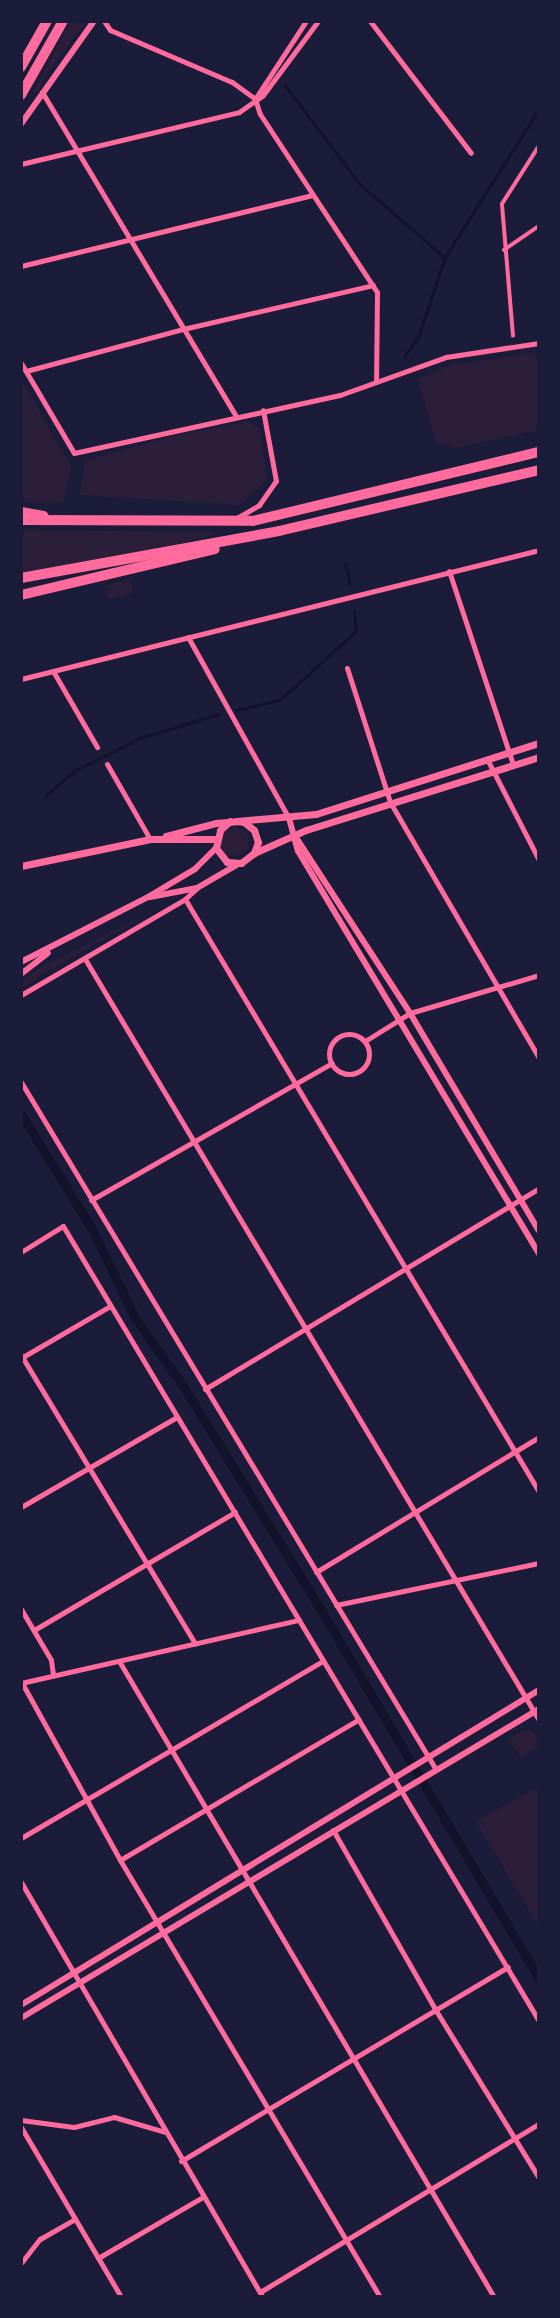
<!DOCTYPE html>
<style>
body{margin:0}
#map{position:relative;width:560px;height:2318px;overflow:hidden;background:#1b1b3a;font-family:Lato,sans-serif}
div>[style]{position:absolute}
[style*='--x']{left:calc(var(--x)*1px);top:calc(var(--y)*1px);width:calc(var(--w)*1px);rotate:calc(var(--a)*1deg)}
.green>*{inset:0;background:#2a1e3b}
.round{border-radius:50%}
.stream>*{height:2.5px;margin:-1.25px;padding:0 1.25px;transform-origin:1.25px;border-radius:1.25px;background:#12122b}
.canal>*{height:9px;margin:-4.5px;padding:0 4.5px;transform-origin:4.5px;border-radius:4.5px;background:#12122b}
.pedestrian>*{height:3.5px;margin:-1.75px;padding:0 1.75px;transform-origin:1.75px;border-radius:1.75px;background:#ff6b9d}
.minor>*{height:5px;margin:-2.5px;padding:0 2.5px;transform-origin:2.5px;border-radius:2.5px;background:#ff6b9d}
.minor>.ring{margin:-2.5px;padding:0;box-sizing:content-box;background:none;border:5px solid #ff6b9d;border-radius:50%}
.tertiary>*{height:6px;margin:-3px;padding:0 3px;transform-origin:3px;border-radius:3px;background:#ff6b9d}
.secondary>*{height:7px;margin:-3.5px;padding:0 3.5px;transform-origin:3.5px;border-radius:3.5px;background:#ff6b9d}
.motorway>*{height:10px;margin:-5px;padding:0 5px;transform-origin:5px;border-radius:5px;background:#ff6b9d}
span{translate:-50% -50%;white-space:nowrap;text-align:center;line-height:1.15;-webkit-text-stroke:7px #1b1b3a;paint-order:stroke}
.frame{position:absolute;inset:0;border:23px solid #1b1b3a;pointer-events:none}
</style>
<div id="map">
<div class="green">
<i style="clip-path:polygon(71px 21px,87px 21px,43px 79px,39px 92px,32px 94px)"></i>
<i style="clip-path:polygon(539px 352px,539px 430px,456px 448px,436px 443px,418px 379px,451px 365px)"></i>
<i style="clip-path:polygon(21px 379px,71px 467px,63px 503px,21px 502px)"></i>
<i style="clip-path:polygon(249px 421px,260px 429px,267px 480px,240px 505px,80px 495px,85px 461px,170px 436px)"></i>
<i style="clip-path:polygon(21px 530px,212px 532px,213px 535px,95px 564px,21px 574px)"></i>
<i style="clip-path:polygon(130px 579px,133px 593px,108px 599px,105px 586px)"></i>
<i class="round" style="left:221px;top:828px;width:28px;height:28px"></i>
<i style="clip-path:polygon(164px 905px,40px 976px,21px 989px,21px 980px,42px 967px)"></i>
<i style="clip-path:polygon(523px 1730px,533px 1731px,539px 1746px,521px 1758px,508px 1739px)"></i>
<i style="clip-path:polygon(539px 1786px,539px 1928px,476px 1821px)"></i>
</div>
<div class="stream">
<i style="--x:285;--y:85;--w:124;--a:52.9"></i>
<i style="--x:360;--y:184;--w:110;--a:40.9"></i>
<i style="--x:405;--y:356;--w:25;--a:-56"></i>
<i style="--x:419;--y:335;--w:82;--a:-71.6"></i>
<i style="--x:445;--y:257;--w:175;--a:-57.6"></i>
<i style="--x:346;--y:564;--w:5;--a:79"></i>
<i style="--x:348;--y:572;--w:12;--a:81"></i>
<i style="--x:237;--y:710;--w:44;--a:-13.1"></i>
<i style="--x:280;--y:700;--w:103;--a:-42.2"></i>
<i style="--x:356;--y:631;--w:19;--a:-96"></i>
<i style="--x:46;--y:795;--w:39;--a:-40"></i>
<i style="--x:76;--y:770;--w:72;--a:-26.6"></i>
<i style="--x:140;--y:738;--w:82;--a:-17.1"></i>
</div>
<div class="canal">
<i style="--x:21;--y:1114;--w:135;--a:58.3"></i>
<i style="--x:92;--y:1229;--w:99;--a:64.2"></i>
<i style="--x:135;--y:1318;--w:87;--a:54.8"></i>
<i style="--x:185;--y:1389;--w:259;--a:58.4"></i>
<i style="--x:321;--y:1610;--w:429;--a:59.4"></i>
</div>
<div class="pedestrian">
<i style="--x:504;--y:250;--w:42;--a:-34.4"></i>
<i style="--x:513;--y:336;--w:132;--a:-94.8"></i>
<i style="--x:502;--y:204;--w:69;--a:-57.5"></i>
</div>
<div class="minor">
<i style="--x:104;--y:21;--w:11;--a:56"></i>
<i style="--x:110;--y:30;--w:133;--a:23.1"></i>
<i style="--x:232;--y:82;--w:29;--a:36"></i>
<i style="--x:255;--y:99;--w:16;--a:72"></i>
<i style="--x:260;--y:114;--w:213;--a:56.7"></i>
<i style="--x:377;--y:292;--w:90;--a:90.6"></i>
<i style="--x:370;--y:21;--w:166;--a:52.6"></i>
<i style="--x:42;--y:92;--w:376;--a:59.1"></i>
<i style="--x:255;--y:99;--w:93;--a:-56.8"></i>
<i style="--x:21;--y:164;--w:224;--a:-13.4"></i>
<i style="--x:239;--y:112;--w:29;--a:-35"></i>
<i style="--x:263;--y:95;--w:92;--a:-53.4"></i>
<i style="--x:21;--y:266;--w:300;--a:-13.7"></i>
<i style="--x:21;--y:363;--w:104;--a:59.5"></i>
<i style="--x:74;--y:453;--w:272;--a:-12.3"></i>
<i style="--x:340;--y:395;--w:113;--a:-19.7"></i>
<i style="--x:446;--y:357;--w:94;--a:-8.6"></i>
<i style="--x:26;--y:371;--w:163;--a:-15"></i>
<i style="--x:183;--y:329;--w:195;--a:-13"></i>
<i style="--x:235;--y:519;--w:28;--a:-30"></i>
<i style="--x:259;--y:505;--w:29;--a:-55"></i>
<i style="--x:276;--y:481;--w:72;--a:-100.4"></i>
<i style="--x:449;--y:571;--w:204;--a:71.7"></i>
<i style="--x:188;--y:637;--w:206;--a:60.9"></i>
<i style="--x:347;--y:668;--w:141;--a:72.2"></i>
<i style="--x:390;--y:802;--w:296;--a:59.8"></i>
<i style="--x:53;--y:671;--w:88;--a:59.9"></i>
<i style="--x:21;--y:679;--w:534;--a:-13.98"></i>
<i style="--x:487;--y:759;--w:114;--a:62.8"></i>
<i style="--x:107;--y:764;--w:86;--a:60.2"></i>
<i style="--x:185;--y:899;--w:691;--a:59.16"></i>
<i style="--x:85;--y:959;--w:886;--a:59.18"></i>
<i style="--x:21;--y:995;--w:190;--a:-30.3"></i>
<i style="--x:185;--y:899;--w:16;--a:-43"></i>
<i class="ring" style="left:329px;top:1034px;width:35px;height:35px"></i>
<i style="--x:365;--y:1041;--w:53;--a:-31.9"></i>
<i style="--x:410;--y:1013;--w:134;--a:-16.4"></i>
<i style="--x:21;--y:1082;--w:801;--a:58.89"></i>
<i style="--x:91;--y:1200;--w:277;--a:-29.6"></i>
<i style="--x:21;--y:1252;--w:49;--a:-31.8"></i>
<i style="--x:63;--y:1226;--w:927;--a:59.09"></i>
<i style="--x:21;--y:1355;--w:337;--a:58.9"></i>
<i style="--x:21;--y:1358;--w:103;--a:-30.3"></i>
<i style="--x:205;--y:1389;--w:390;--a:-31"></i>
<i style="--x:21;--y:1507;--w:180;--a:-30"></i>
<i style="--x:316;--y:1572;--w:261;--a:-31.2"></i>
<i style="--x:336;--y:1605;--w:207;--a:-11.7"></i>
<i style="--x:21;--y:1609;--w:59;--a:59.5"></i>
<i style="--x:51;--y:1660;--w:14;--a:82"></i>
<i style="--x:34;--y:1630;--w:233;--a:-30.4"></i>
<i style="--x:119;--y:1661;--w:738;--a:59.48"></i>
<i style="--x:21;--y:1683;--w:285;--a:-12.8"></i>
<i style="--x:22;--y:1683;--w:202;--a:61"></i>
<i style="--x:120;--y:1860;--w:508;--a:59.25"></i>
<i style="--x:333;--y:1830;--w:206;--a:60.3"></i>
<i style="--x:435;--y:2009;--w:198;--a:58.4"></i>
<i style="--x:21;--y:1838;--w:350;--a:-30.4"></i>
<i style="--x:120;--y:1860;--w:277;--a:-30.5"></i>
<i style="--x:21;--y:1882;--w:480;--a:59.8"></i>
<i style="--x:21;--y:2120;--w:53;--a:7.5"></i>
<i style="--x:74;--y:2127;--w:41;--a:-14"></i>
<i style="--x:114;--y:2117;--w:53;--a:16.4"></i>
<i style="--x:21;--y:2127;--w:197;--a:59.5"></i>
<i style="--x:181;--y:2161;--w:380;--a:-30.7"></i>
<i style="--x:98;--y:2258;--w:119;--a:-30.2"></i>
<i style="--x:21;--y:2263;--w:31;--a:-52"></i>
<i style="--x:40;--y:2239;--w:40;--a:-29.7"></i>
<i style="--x:260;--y:2292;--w:326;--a:-31.1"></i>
</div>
<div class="tertiary">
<i style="--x:21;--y:124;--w:126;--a:-54.7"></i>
<i style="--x:289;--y:818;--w:34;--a:75"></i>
<i style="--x:298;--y:851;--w:469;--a:59.1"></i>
<i style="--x:295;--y:836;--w:211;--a:57"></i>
<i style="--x:410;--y:1013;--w:253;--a:59.4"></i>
<i style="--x:150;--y:897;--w:48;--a:-10.8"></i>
<i style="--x:197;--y:888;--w:50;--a:-30.2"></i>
<i style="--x:21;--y:962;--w:143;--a:-27.1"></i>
<i style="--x:148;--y:897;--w:55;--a:-30.8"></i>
<i style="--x:195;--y:869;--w:30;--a:-45"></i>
<i style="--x:21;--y:974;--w:34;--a:-38"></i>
<i style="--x:21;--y:2005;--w:606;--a:-31.3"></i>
<i style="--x:21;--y:2018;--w:603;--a:-30.82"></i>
</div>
<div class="secondary">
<i style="--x:237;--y:821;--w:79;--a:-5.1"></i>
<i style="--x:316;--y:814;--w:234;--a:-17.7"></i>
<i style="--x:166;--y:836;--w:52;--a:-14.6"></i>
<i style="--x:216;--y:823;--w:21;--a:-5"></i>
<i style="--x:237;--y:821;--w:7;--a:8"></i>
<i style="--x:244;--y:822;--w:13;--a:39"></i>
<i style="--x:254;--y:830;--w:13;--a:72"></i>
<i style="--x:258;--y:842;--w:12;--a:110"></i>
<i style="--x:254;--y:853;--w:16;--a:142"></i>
<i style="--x:241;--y:863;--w:14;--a:-176"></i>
<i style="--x:227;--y:862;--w:18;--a:-128"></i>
<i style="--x:216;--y:848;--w:18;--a:-77"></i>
<i style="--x:220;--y:830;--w:13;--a:-42"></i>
<i style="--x:254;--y:853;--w:57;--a:-23.9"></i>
<i style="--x:306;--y:830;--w:244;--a:-17.4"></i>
<i style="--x:21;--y:866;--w:132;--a:-11.8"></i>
<i style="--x:150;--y:839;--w:65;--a:0"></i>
</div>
<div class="motorway">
<i style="--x:21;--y:67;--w:53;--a:-60.5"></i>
<i style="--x:21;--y:95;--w:85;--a:-60.4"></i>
<i style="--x:21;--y:512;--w:23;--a:10"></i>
<i style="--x:21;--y:520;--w:232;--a:0.2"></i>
<i style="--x:253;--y:521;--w:294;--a:-13.6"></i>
<i style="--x:21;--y:578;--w:262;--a:-10.3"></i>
<i style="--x:279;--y:531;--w:267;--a:-13.2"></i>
<i style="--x:21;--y:595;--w:199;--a:-13.3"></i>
</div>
<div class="frame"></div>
</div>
